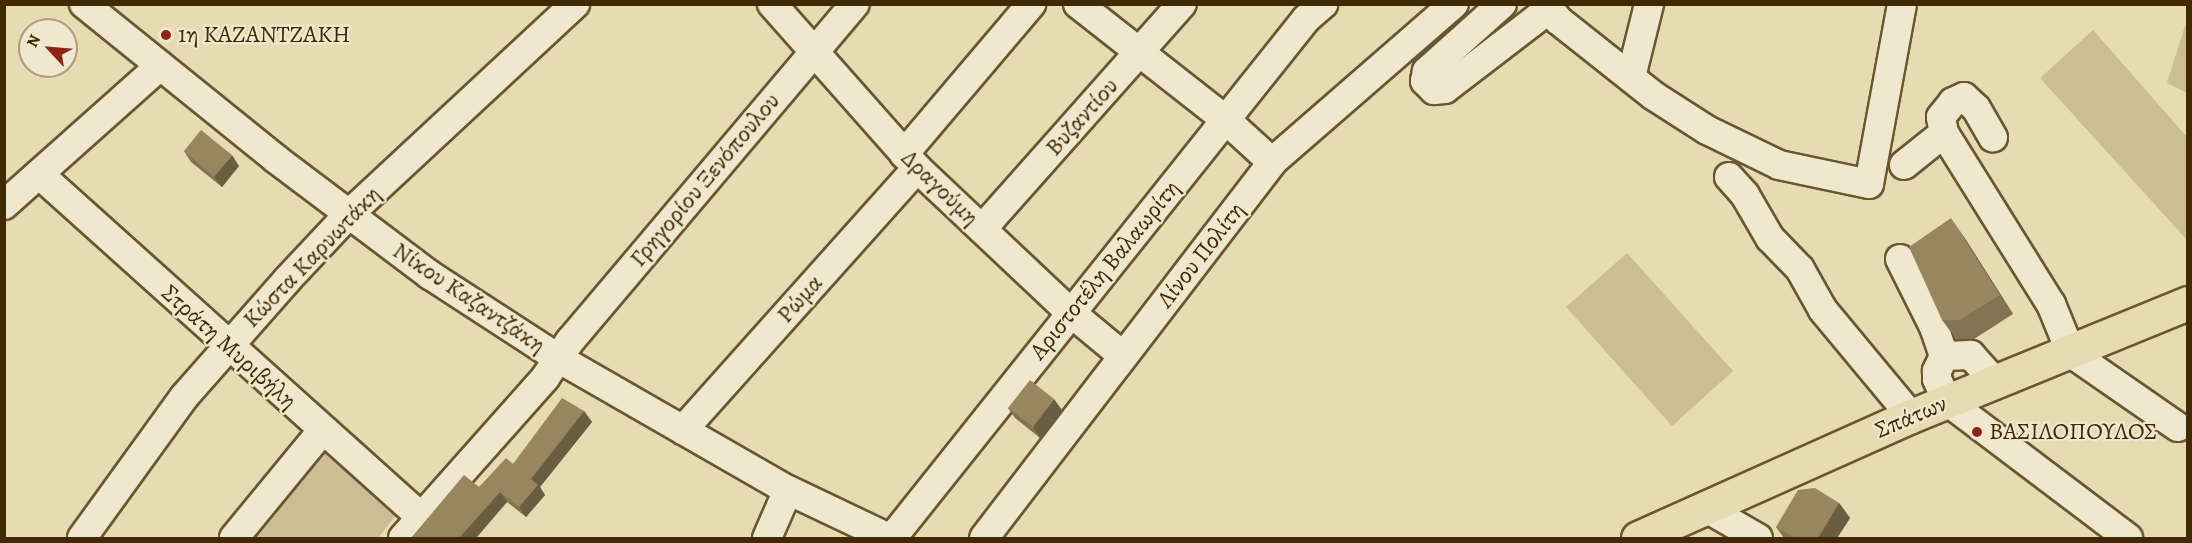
<!DOCTYPE html>
<meta charset="utf-8">
<style>
body{margin:0}
#map{position:relative;width:2192px;height:543px;overflow:hidden;background:#e7dbb3;font-family:Alegreya,serif}
div>[style]{position:absolute}
[style*='--x']{left:calc(var(--x)*1px);top:calc(var(--y)*1px);width:calc(var(--w)*1px);rotate:calc(var(--a)*1deg)}
.green>*{inset:0;background:#cbbd95}
.roads{filter:drop-shadow(2px 0 #6a5630) drop-shadow(-2px 0 #6a5630) drop-shadow(0 2px #6a5630) drop-shadow(0 -2px #6a5630)}
.minor>*{height:28px;margin:-14px;padding:0 14px;transform-origin:14px;border-radius:14px;background:#efe8ce}
.major>*{height:33px;margin:-16.5px;padding:0 16.5px;transform-origin:16.5px;border-radius:16.5px;background:#e7dbb3}
.wall>*{inset:0;background:#827352}
.shaded-wall>*{inset:0;background:#6a5e42}
.building>*{inset:0;background:#97865f}
.dots>*{width:16px;height:16px;translate:-50% -50%;box-sizing:border-box;border:3px solid #efe8ce;border-radius:50%}
span{translate:-50% -50%;white-space:nowrap;text-align:center;line-height:1.15;-webkit-text-stroke:4.5px #efe8ce;paint-order:stroke}
.poi-label{font-size:24px;color:#402a05}
.left{translate:0 -50%;text-align:left}
.street-label{font-size:24px;color:#402a05}
.frame{position:absolute;inset:0;border:6px solid #402a05;pointer-events:none}
.north{position:absolute;left:18px;top:18px;width:60px;height:60px;box-sizing:border-box;background:#efe8ce;border:2px solid #a99c7e;border-radius:50%;rotate:296deg;font-size:16px;font-weight:700;line-height:24px;text-align:center;color:#402a05}
.north::after{content:'';display:block;margin:auto;width:21px;height:27px;background:#8f2418;clip-path:polygon(50% 0,100% 100%,50% 72%,0 100%)}
</style>
<div id="map">
<div class="green">
<i style="clip-path:polygon(2185px 26px,2188px 26px,2187px 93px,2167px 83px)"></i>
<i style="clip-path:polygon(2093px 30px,2187px 137px,2187px 240px,2040px 78px)"></i>
<i style="clip-path:polygon(1627px 253px,1733px 371px,1672px 426px,1566px 307px)"></i>
<i style="clip-path:polygon(320px 441px,396px 515px,378px 538px,244px 538px)"></i>
</div>
<div class="roads">
<div class="minor">
<i style="--x:84;--y:4;--w:247;--a:38.9"></i>
<i style="--x:276;--y:159;--w:193;--a:37"></i>
<i style="--x:430;--y:275;--w:153;--a:33"></i>
<i style="--x:558;--y:358;--w:265;--a:29.9"></i>
<i style="--x:788;--y:490;--w:112;--a:25.4"></i>
<i style="--x:772;--y:4;--w:219;--a:48.5"></i>
<i style="--x:917;--y:168;--w:210;--a:43.3"></i>
<i style="--x:1070;--y:312;--w:69;--a:39.7"></i>
<i style="--x:1078;--y:4;--w:188;--a:38.1"></i>
<i style="--x:1226;--y:120;--w:62;--a:42.4"></i>
<i style="--x:1502;--y:4;--w:101;--a:138.2"></i>
<i style="--x:1427;--y:71;--w:10;--a:101"></i>
<i style="--x:1425;--y:81;--w:13;--a:45"></i>
<i style="--x:1434;--y:90;--w:11;--a:-5"></i>
<i style="--x:1445;--y:89;--w:130;--a:-37.5"></i>
<i style="--x:1546;--y:4;--w:20;--a:53"></i>
<i style="--x:1558;--y:20;--w:122;--a:38.4"></i>
<i style="--x:1654;--y:96;--w:63;--a:32.7"></i>
<i style="--x:1707;--y:130;--w:80;--a:25.9"></i>
<i style="--x:1779;--y:165;--w:92;--a:11.9"></i>
<i style="--x:1869;--y:184;--w:183;--a:-79.6"></i>
<i style="--x:1631;--y:77;--w:75;--a:-76.1"></i>
<i style="--x:1944;--y:133;--w:16;--a:-101"></i>
<i style="--x:1941;--y:117;--w:19;--a:-51"></i>
<i style="--x:1953;--y:102;--w:12;--a:-24"></i>
<i style="--x:1964;--y:97;--w:16;--a:43"></i>
<i style="--x:1976;--y:108;--w:34;--a:60"></i>
<i style="--x:904;--y:154;--w:197;--a:-49.7"></i>
<i style="--x:1904;--y:165;--w:51;--a:-38.7"></i>
<i style="--x:1944;--y:133;--w:202;--a:58"></i>
<i style="--x:2051;--y:304;--w:53;--a:67.8"></i>
<i style="--x:2071;--y:353;--w:130;--a:34.7"></i>
<i style="--x:39;--y:174;--w:513;--a:41.92"></i>
<i style="--x:1729;--y:177;--w:24;--a:48"></i>
<i style="--x:1745;--y:195;--w:50;--a:59.8"></i>
<i style="--x:1770;--y:238;--w:43;--a:45.9"></i>
<i style="--x:1800;--y:269;--w:47;--a:60.7"></i>
<i style="--x:1823;--y:310;--w:138;--a:50.3"></i>
<i style="--x:4;--y:205;--w:209;--a:-41.7"></i>
<i style="--x:982;--y:229;--w:301;--a:-48.4"></i>
<i style="--x:1900;--y:259;--w:76;--a:63.4"></i>
<i style="--x:1934;--y:327;--w:31;--a:71"></i>
<i style="--x:1996;--y:383;--w:38;--a:-132"></i>
<i style="--x:1971;--y:355;--w:27;--a:178"></i>
<i style="--x:1944;--y:356;--w:17;--a:115"></i>
<i style="--x:1937;--y:371;--w:8;--a:90"></i>
<i style="--x:1937;--y:379;--w:24;--a:66"></i>
<i style="--x:1947;--y:401;--w:227;--a:37.1"></i>
<i style="--x:683;--y:430;--w:351;--a:-48.2"></i>
<i style="--x:1706;--y:508;--w:60;--a:30"></i>
<i style="--x:82;--y:538;--w:174;--a:-54.1"></i>
<i style="--x:184;--y:397;--w:156;--a:-48.6"></i>
<i style="--x:287;--y:280;--w:89;--a:-46.8"></i>
<i style="--x:348;--y:215;--w:310;--a:-42.9"></i>
<i style="--x:234;--y:538;--w:139;--a:-50.6"></i>
<i style="--x:403;--y:538;--w:214;--a:-48.4"></i>
<i style="--x:545;--y:378;--w:45;--a:-56"></i>
<i style="--x:570;--y:341;--w:441;--a:-49.8"></i>
<i style="--x:767;--y:538;--w:52;--a:-66.4"></i>
<i style="--x:892;--y:538;--w:664;--a:-51.42"></i>
<i style="--x:1306;--y:19;--w:23;--a:-41"></i>
<i style="--x:984;--y:538;--w:474;--a:-52.5"></i>
<i style="--x:1272;--y:162;--w:241;--a:-41"></i>
</div>
<div class="major">
<i style="--x:1638;--y:538;--w:299;--a:-24.1"></i>
<i style="--x:1911;--y:416;--w:299;--a:-22.2"></i>
</div>
</div>
<div class="wall">
<i style="clip-path:polygon(184px 151px,239px 166px,222px 187px,191px 162px)"></i>
<i style="clip-path:polygon(1964px 237px,2013px 314px,1974px 339px,1956px 339px,1942px 320px)"></i>
<i style="clip-path:polygon(1008px 408px,1062px 410px,1040px 438px,1015px 418px)"></i>
<i style="clip-path:polygon(584px 411px,592px 422px,540px 487px,545px 495px,526px 517px,507px 502px,476px 538px,411px 538px,479px 487px,513px 464px)"></i>
<i style="clip-path:polygon(1839px 503px,1850px 518px,1837px 538px,1784px 538px,1776px 527px)"></i>
</div>
<div class="shaded-wall">
<i style="clip-path:polygon(232px 155px,239px 166px,222px 187px,214px 177px)"></i>
<i style="clip-path:polygon(1951px 218px,1964px 237px,2013px 314px,2000px 295px)"></i>
<i style="clip-path:polygon(1054px 399px,1062px 410px,1040px 438px,1033px 427px)"></i>
<i style="clip-path:polygon(584px 411px,592px 422px,540px 487px,545px 495px,526px 517px,519px 507px,531px 479px)"></i>
<i style="clip-path:polygon(500px 492px,507px 502px,476px 538px,459px 538px)"></i>
<i style="clip-path:polygon(1839px 503px,1850px 518px,1837px 538px,1818px 538px)"></i>
</div>
<div class="building">
<i style="clip-path:polygon(201px 130px,232px 155px,214px 177px,184px 151px)"></i>
<i style="clip-path:polygon(1951px 218px,2000px 295px,1960px 320px,1942px 320px,1909px 247px)"></i>
<i style="clip-path:polygon(1030px 380px,1054px 399px,1033px 427px,1008px 408px)"></i>
<i style="clip-path:polygon(562px 398px,584px 411px,531px 479px,538px 485px,519px 507px,500px 492px,459px 538px,411px 538px,464px 475px,479px 487px,506px 458px,513px 464px)"></i>
<i style="clip-path:polygon(1815px 488px,1839px 503px,1818px 538px,1795px 538px,1776px 527px,1798px 490px)"></i>
</div>
<div class="dots">
<i style="left:166px;top:35px;background:#8f2418"></i>
<i style="left:1977px;top:432px;background:#8f2418"></i>
</div>
<div class="poi-label">
<span class="left" style="left:178px;top:35px">1η ΚΑΖΑΝΤΖΑΚΗ</span>
<span class="left" style="left:1989px;top:432px">ΒΑΣΙΛΟΠΟΥΛΟΣ</span>
</div>
<div class="street-label">
<span style="left:1082px;top:117px;rotate:-48deg">Βυζαντίου</span>
<span style="left:705px;top:180px;rotate:-50deg">Γρηγορίου Ξενόπουλου</span>
<span style="left:940px;top:188px;rotate:44deg">Δραγούμη</span>
<span style="left:1201px;top:255px;rotate:-52deg">Λίνου Πολίτη</span>
<span style="left:312px;top:257px;rotate:-46deg">Κώστα Καρυωτάκη</span>
<span style="left:1105px;top:270px;rotate:-51deg">Αριστοτέλη Βαλαωρίτη</span>
<span style="left:469px;top:298px;rotate:34deg">Νίκου Καζαντζάκη</span>
<span style="left:800px;top:299px;rotate:-48deg">Ρώμα</span>
<span style="left:229px;top:347px;rotate:42deg">Στράτη Μυριβήλη</span>
<span style="left:1911px;top:417px;rotate:-23deg">Σπάτων</span>
</div>
<div class="frame"></div>
<div class="north">N</div>
</div>
